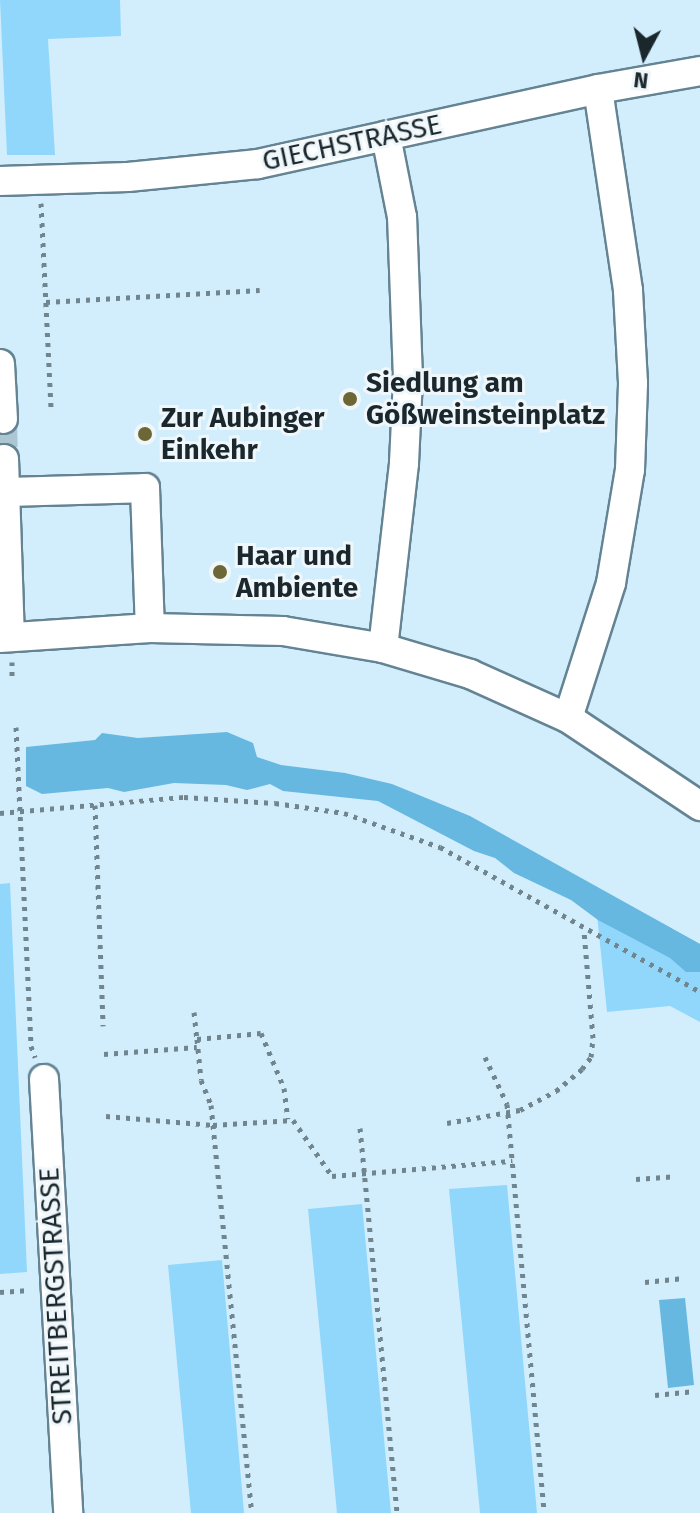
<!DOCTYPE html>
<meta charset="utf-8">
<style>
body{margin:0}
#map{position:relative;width:700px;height:1513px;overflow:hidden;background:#d2eefc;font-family:"Fira Sans",sans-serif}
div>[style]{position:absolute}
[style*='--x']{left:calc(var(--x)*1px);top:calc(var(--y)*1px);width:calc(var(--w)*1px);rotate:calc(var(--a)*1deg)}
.green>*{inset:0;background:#91d7fb}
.forest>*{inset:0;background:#66b8e0}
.minor-tunnel>*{height:28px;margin-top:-14px;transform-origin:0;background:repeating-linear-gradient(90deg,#adc6d3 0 28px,transparent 0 42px)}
.path>*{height:5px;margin-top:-2.5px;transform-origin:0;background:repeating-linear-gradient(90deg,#71858e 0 4px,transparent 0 10px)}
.roads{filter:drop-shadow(2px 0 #648494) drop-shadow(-2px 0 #648494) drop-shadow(0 2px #648494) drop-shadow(0 -2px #648494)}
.minor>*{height:28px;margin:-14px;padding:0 14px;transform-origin:14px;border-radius:14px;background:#fff}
.dots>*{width:22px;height:22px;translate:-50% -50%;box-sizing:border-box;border:4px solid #f0f7fb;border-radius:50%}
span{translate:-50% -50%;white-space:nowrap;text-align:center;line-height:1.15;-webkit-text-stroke:6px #f0f7fb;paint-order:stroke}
.street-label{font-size:28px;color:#1a272d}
.poi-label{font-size:28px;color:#1a272d;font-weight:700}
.left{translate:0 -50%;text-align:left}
.north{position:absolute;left:604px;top:16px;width:80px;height:80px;-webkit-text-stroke:6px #f0f7fb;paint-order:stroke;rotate:187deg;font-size:22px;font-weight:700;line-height:32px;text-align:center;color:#1a272d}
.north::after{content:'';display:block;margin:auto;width:28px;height:36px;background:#1a272d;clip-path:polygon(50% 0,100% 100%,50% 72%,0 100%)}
</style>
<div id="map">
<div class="green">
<i style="clip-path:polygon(0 0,120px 0,121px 36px,48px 39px,55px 155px,7px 155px)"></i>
<i style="clip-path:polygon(10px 883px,27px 1272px,0 1274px,0 884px)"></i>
<i style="clip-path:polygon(594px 886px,700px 944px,700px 1022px,670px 1006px,607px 1012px)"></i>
<i style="clip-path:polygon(507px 1185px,537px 1513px,480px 1513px,449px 1189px)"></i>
<i style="clip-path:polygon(362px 1204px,391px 1513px,337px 1513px,308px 1209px)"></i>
<i style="clip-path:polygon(222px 1260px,244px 1513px,191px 1513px,168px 1265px)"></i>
</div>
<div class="forest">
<i style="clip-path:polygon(227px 732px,253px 743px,257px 757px,281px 765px,345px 773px,392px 784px,470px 816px,700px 944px,700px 972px,686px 972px,670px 958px,598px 920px,571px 900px,514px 873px,495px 858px,474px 851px,378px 801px,283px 791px,270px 784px,247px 790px,226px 785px,174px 783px,124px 792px,108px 788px,42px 794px,26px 786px,26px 747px,95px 740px,102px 733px,138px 738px)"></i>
<i style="clip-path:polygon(685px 1298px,694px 1385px,668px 1388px,659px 1300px)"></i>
</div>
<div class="minor-tunnel">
<i style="--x:3;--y:419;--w:40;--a:88.6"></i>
</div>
<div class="path">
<i style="--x:41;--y:203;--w:204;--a:87.2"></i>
<i style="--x:46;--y:302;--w:214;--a:-3.2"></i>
<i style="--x:12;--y:662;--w:15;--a:90"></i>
<i style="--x:16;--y:727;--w:319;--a:87.3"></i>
<i style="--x:31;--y:1046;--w:12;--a:70"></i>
<i style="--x:95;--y:805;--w:221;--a:87.9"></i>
<i style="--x:0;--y:813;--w:185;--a:-5"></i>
<i style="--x:184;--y:797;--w:91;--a:3.8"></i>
<i style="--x:275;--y:803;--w:70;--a:8.2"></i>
<i style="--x:344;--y:813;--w:102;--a:19.5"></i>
<i style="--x:440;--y:847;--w:298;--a:29.1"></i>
<i style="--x:194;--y:1012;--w:27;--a:84"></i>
<i style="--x:197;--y:1039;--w:64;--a:-5.4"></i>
<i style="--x:261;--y:1033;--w:60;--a:67.3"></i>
<i style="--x:284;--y:1088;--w:31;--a:83"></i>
<i style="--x:197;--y:1039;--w:41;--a:84.4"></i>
<i style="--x:201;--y:1080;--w:27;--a:68"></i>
<i style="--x:211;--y:1105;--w:410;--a:84.3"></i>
<i style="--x:104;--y:1054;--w:93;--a:-4.3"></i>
<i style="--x:485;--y:1057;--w:52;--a:64.9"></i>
<i style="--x:507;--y:1104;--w:411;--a:84.8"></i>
<i style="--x:106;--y:1116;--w:107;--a:4.8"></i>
<i style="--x:213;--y:1125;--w:80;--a:-3.6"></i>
<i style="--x:293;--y:1120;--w:68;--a:55.1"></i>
<i style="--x:332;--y:1176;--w:181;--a:-4.8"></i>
<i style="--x:447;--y:1123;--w:74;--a:-10.1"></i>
<i style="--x:520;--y:1110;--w:41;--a:-27.8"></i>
<i style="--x:556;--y:1091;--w:34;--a:-40"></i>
<i style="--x:582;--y:1069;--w:15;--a:-53"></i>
<i style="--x:591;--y:1057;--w:19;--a:-84"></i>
<i style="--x:593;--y:1038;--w:107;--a:-94.8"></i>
<i style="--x:360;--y:1128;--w:387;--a:84.5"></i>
<i style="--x:636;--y:1179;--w:39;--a:-4"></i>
<i style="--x:645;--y:1282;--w:39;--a:-6"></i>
<i style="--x:0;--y:1292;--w:30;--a:-4"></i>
<i style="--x:655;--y:1395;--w:40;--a:-5.7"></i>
</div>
<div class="roads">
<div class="minor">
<i style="--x:0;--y:181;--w:128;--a:-1.8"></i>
<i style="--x:128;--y:177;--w:131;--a:-5.7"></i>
<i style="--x:258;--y:164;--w:348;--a:-12.4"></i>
<i style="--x:598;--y:89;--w:104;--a:-10"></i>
<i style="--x:0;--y:364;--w:55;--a:86.9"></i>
<i style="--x:4;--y:459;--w:178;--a:88.1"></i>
<i style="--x:5;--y:492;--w:140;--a:-1.6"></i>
<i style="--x:145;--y:488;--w:140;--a:88"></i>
<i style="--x:0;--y:638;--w:150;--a:-3.8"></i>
<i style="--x:150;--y:628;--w:133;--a:1.3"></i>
<i style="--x:283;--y:631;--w:101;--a:9.6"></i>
<i style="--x:383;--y:648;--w:91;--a:16.6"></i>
<i style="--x:470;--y:674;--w:107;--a:24.2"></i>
<i style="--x:568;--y:718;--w:159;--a:33.7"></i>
<i style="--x:383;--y:648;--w:186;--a:-83.5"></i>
<i style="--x:404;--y:463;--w:84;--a:-87.3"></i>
<i style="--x:408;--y:379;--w:162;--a:-92.1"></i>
<i style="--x:402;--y:217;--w:83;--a:-101.2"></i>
<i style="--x:568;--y:718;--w:142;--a:-72.3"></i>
<i style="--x:611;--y:583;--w:115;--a:-80.5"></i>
<i style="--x:630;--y:470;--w:87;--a:-88"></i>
<i style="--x:633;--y:383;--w:93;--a:-93.1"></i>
<i style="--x:628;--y:290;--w:203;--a:-98.5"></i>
<i style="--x:44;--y:1079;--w:435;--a:86.8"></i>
</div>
</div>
<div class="dots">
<i style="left:350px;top:399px;background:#6c6734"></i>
<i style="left:145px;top:434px;background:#6c6734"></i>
<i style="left:220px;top:572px;background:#6c6734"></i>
</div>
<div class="street-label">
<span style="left:352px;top:143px;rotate:-12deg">GIECHSTRASSE</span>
<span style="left:56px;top:1296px;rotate:-93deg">STREITBERGSTRASSE</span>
</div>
<div class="poi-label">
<span class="left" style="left:366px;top:399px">Siedlung am<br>Gößweinsteinplatz</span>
<span class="left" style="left:161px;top:434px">Zur Aubinger<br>Einkehr</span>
<span class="left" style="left:236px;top:572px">Haar und<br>Ambiente</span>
</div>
<div class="north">N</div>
</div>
